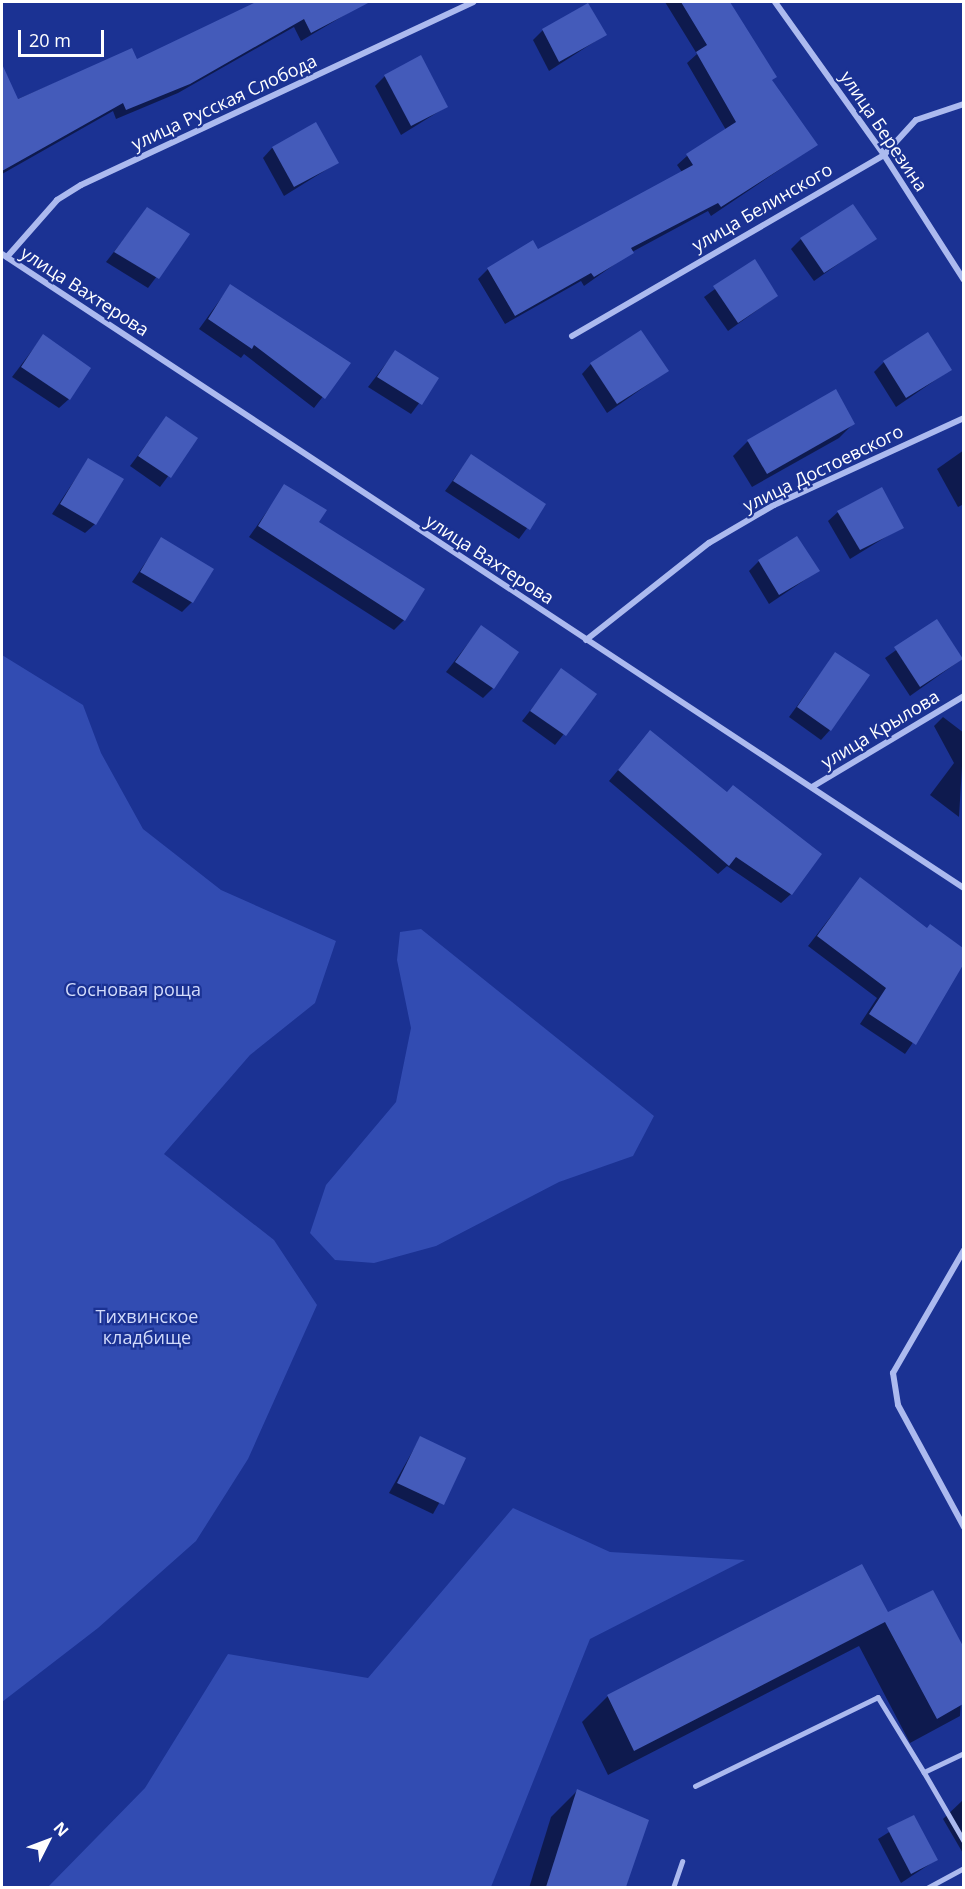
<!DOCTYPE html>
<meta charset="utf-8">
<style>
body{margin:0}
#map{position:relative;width:965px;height:1889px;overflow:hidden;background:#1b3293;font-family:"Open Sans",sans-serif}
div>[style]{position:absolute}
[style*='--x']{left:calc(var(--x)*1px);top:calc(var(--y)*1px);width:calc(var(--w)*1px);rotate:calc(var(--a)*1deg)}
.green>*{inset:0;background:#324cb2}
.shadow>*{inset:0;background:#0007}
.building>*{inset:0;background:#445bba}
.lane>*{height:4.5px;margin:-2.25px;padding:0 2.25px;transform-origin:2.25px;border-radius:2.25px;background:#acbaef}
.street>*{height:6px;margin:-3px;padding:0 3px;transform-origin:3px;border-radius:3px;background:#acbaef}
span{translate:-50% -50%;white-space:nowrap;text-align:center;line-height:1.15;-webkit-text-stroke:4.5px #1b3293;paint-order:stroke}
.street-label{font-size:18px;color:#fff}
.park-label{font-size:18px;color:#d2dbfb}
.frame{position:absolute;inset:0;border:3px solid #fff;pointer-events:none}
.north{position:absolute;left:18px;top:1811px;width:60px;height:60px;-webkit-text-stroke:4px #1b3293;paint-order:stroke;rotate:48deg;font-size:16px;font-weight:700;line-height:24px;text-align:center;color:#fff}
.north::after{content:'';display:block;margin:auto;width:21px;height:27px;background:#fff;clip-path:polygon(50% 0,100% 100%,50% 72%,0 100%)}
.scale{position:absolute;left:18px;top:30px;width:86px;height:27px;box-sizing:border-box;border:3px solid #fff;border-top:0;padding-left:8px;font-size:18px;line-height:21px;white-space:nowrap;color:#fff;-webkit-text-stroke:4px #1b3293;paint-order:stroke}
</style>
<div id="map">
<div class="green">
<i style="clip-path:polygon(2px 655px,83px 705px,101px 753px,143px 829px,221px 890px,336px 941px,315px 1003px,250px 1055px,164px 1154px,274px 1240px,317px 1305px,248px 1459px,196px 1541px,98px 1628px,2px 1702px)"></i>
<i style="clip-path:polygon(421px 929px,654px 1116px,633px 1156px,559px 1182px,436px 1246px,374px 1263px,335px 1260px,310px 1233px,326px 1185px,396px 1102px,411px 1028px,397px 960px,400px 932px)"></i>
<i style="clip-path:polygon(513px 1508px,610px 1552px,745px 1560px,590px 1639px,491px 1887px,48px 1887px,145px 1788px,228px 1654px,368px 1678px)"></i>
</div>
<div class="shadow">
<i style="clip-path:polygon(289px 2px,355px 2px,358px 7px,301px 41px,294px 27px,178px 93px,116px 119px,113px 111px,2px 174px,2px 106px,131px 50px,137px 61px)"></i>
<i style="clip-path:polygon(665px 2px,728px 2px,775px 76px,771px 80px,816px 145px,711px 216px,708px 211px,632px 252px,584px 286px,581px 281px,505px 324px,478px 279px,488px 269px,538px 251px,682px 172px,677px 165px,687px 156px,726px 130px,687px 63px,697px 54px)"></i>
<i style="clip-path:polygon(543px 30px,605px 35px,549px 71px,533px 40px)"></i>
<i style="clip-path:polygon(385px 76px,446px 107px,401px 135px,375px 86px)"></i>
<i style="clip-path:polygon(272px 148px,337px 163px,284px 196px,263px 158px)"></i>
<i style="clip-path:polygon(148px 208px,188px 235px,148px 288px,106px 262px)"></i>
<i style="clip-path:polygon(875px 238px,814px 281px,791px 249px,801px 239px)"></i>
<i style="clip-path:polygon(754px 261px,777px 296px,728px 331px,704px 297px)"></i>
<i style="clip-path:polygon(230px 286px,349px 363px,314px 408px,244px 354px,241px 358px,199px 329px)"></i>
<i style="clip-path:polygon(43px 336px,69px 399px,59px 408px,12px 377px)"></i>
<i style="clip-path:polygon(395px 352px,437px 379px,411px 414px,368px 387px)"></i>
<i style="clip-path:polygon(884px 362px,950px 370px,896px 407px,874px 372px)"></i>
<i style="clip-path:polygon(591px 364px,667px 371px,607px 413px,582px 374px)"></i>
<i style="clip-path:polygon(835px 391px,853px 424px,839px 438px,752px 487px,733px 456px,747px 442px)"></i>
<i style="clip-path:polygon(166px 418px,196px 439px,160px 487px,130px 466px)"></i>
<i style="clip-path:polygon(964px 450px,964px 504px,958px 507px,937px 469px)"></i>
<i style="clip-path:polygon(471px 456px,544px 505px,519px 539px,445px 491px)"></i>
<i style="clip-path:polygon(88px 460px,95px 524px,85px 533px,52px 514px)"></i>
<i style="clip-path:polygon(285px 486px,404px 620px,394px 630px,249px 537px)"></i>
<i style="clip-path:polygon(838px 512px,902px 527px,850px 559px,828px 521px)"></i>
<i style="clip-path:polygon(162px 539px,192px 602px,182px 612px,132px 582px)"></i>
<i style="clip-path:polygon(759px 561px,818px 571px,769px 604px,749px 571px)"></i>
<i style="clip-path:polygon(937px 621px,962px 659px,910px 696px,885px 658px)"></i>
<i style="clip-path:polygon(481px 627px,493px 688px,483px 698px,446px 672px)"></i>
<i style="clip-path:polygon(835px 654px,830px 730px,821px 740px,789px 717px)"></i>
<i style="clip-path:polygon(562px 670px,595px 695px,555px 745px,522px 721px)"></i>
<i style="clip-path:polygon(943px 717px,964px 733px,959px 817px,930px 795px,954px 763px,934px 726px)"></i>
<i style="clip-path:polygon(650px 732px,726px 794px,791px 894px,781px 903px,727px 866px,718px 874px,609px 781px)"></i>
<i style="clip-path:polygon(860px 879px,926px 930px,930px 926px,964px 950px,964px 962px,935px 1002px,939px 1005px,905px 1054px,860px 1024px,877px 998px,808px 946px)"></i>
<i style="clip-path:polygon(420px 1438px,464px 1459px,433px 1514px,389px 1493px)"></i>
<i style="clip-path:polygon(861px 1566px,888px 1614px,933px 1592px,964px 1649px,960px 1716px,910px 1743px,859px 1646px,608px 1775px,582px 1722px,608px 1696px)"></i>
<i style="clip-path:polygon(577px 1791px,647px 1820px,625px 1888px,529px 1888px,551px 1817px)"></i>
<i style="clip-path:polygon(964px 1799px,964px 1855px,943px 1819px)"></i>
<i style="clip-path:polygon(913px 1817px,936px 1860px,901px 1883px,878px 1839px)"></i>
</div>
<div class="building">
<i style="clip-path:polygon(256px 2px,370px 2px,311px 33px,304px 19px,190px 84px,126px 110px,123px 103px,2px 171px,2px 64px,18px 99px,132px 48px,137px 59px)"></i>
<i style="clip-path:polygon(681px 2px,730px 2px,777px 77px,772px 80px,818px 145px,721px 207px,718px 203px,631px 248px,634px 253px,594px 277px,591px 273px,515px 316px,487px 268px,533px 240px,538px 249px,693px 165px,686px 154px,736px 122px,696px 52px,707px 45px)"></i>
<i style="clip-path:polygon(588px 3px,607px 35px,559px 62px,542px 29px)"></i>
<i style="clip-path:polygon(421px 55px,448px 107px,411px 126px,384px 75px)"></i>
<i style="clip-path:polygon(316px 122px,339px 163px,294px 187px,272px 147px)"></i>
<i style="clip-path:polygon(853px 204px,877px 239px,824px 273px,800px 238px)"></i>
<i style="clip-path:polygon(147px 207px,190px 234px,159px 279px,114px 252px)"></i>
<i style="clip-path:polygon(755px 259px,778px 296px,738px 323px,713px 286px)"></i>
<i style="clip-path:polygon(230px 284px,351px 363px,325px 399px,254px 345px,252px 349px,208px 319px)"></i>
<i style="clip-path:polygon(641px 330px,669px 371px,617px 404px,590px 363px)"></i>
<i style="clip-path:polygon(928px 332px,952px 370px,906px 398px,883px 361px)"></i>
<i style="clip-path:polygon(43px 334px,91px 368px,70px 400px,21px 367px)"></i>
<i style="clip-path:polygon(395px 350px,439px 378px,422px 405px,377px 377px)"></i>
<i style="clip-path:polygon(836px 389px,855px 424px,767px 474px,747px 440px)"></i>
<i style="clip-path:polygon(166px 416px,198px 438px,171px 478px,138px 456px)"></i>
<i style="clip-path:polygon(471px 454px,546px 504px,530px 530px,453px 481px)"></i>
<i style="clip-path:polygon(88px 458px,124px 479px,96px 525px,60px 504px)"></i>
<i style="clip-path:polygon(284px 484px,327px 510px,319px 522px,425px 589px,405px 621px,258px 526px)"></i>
<i style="clip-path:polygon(882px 487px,904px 528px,860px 550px,837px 511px)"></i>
<i style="clip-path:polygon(797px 536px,820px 571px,779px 595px,758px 560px)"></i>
<i style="clip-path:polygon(161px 537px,214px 569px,193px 603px,140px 572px)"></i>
<i style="clip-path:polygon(937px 619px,963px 659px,920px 687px,894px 647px)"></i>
<i style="clip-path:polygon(481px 625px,519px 652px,494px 689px,455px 662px)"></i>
<i style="clip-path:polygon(835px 652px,870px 675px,831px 731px,797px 707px)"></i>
<i style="clip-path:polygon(561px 668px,597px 694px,566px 736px,530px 711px)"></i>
<i style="clip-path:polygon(650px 730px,727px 792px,733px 785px,822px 854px,792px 895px,736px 857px,729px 866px,618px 770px)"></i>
<i style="clip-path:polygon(860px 877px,927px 928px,930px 924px,963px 948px,963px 965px,916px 1045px,869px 1014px,886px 988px,817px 936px)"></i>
<i style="clip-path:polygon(420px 1436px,466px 1458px,444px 1505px,397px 1483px)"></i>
<i style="clip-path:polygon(862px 1564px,888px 1612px,933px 1590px,963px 1646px,963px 1704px,937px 1719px,885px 1622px,634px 1751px,607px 1695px)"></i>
<i style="clip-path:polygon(577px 1789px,649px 1820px,626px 1887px,546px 1887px)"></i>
<i style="clip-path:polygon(914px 1815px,938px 1860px,911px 1874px,887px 1828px)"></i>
</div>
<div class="lane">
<i style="--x:924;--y:1772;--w:80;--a:59.9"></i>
<i style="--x:695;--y:1786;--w:203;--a:-25.9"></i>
<i style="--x:878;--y:1697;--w:88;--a:58.5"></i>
<i style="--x:924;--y:1772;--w:44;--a:-25.4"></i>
<i style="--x:673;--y:1888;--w:28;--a:-71"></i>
<i style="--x:927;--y:1888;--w:42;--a:-28.4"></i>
</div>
<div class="street">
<i style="--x:775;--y:2;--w:188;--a:54.5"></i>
<i style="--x:884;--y:155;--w:148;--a:57.4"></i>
<i style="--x:2;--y:254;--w:1152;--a:33.39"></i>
<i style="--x:7;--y:257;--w:76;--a:-48.7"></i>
<i style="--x:57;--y:200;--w:28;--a:-32"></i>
<i style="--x:81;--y:185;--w:433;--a:-25"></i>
<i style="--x:572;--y:336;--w:361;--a:-30.1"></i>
<i style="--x:884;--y:155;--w:47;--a:-47.6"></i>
<i style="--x:916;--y:120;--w:51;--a:-18.4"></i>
<i style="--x:586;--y:640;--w:157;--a:-38.3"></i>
<i style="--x:709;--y:543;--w:75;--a:-30.3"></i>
<i style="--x:774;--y:505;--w:209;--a:-24.6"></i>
<i style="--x:812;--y:787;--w:177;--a:-30.9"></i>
<i style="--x:964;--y:1250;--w:142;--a:120"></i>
<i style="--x:893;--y:1373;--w:32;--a:81"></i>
<i style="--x:898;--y:1405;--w:139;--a:61.6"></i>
</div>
<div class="street-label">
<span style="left:224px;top:102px;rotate:-25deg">улица Русская Слобода</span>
<span style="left:884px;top:131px;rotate:56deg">улица Березина</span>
<span style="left:762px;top:207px;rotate:-30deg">улица Белинского</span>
<span style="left:85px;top:291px;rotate:33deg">улица Вахтерова</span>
<span style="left:823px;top:468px;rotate:-26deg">улица Достоевского</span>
<span style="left:490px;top:559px;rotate:33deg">улица Вахтерова</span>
<span style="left:880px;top:729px;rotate:-31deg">улица Крылова</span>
</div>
<div class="park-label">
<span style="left:133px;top:989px">Сосновая роща</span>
<span style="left:147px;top:1327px">Тихвинское<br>кладбище</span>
</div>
<div class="frame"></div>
<div class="north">N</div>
<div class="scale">20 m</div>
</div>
